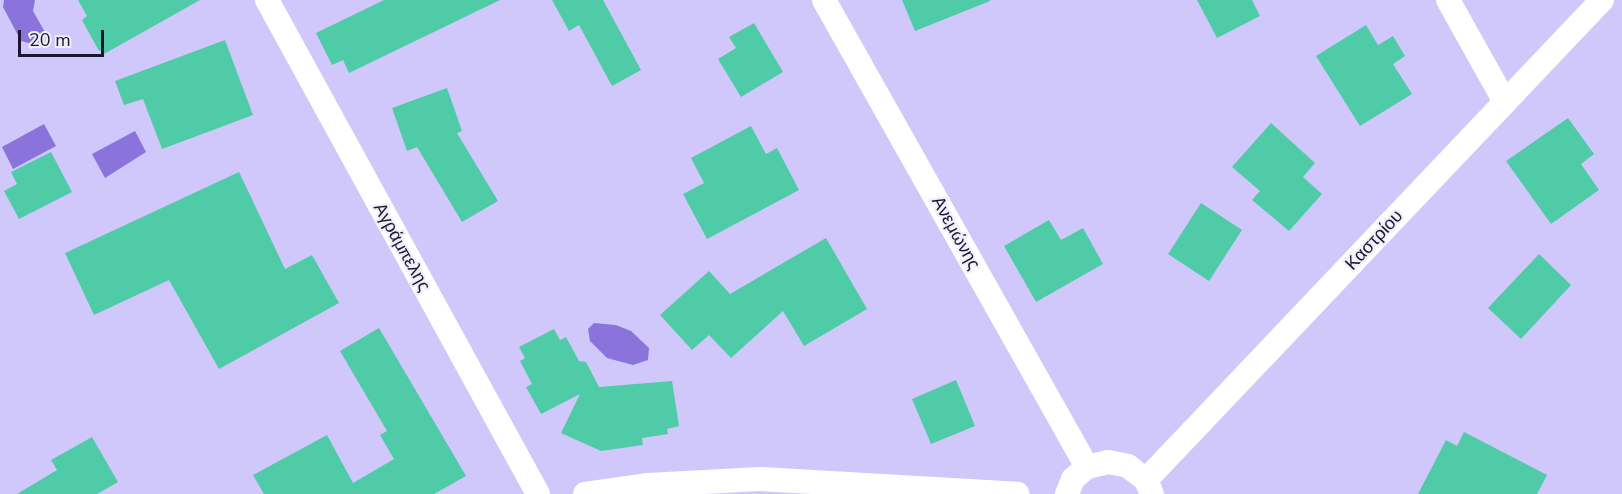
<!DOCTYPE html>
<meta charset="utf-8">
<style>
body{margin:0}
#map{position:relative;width:1622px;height:494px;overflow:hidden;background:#d0c8fa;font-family:"Nunito Sans",sans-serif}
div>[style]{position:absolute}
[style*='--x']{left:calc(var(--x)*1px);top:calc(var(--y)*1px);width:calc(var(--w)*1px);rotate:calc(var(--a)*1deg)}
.water>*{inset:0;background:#8a74db}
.building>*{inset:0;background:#4fcba8}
.minor>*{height:24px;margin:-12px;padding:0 12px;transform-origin:12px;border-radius:12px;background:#fff}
span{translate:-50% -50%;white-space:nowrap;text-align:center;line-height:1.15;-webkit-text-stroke:4.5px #f0effc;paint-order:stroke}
.street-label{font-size:18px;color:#1b172e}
.scale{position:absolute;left:18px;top:30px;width:86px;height:27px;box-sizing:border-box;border:3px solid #1b172e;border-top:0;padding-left:8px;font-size:18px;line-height:21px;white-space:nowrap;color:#1b172e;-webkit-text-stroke:4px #f0effc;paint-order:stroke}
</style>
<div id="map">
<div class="water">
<i style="clip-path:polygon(4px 0,35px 0,33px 11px,45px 32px,37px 45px,21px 41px,3px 7px)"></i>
<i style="clip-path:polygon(44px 124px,56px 146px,13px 169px,2px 147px)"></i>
<i style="clip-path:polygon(135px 131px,146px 152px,105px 178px,92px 154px)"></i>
<i style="clip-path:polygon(594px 323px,616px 325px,631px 331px,649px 348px,648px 360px,633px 365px,607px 358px,590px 341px,588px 329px)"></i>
</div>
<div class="building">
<i style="clip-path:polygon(78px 0,200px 0,104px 54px,103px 49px,99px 51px,82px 20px,87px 16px)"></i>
<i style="clip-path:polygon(384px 0,500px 0,349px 73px,343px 60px,332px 65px,316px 33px)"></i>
<i style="clip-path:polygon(552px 0,603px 0,641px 70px,612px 86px,579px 25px,569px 31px)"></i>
<i style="clip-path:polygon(902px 0,990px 0,990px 1px,915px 31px)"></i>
<i style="clip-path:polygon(1197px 0,1252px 0,1260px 16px,1217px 38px)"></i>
<i style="clip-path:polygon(754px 23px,783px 72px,741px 97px,718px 59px,736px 48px,729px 37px)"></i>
<i style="clip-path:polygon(1366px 25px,1378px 45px,1393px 36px,1405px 56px,1393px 64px,1412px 94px,1360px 126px,1316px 56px)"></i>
<i style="clip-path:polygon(225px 40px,253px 115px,162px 149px,143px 99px,124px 105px,115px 81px)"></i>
<i style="clip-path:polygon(447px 88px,462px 131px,457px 133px,498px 201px,462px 222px,417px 147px,407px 151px,392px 108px)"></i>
<i style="clip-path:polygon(1568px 118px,1594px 154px,1581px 164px,1599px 190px,1551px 224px,1506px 161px)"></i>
<i style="clip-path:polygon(1271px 123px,1315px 163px,1303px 177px,1322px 194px,1289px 231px,1252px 200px,1260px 191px,1232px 167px)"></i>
<i style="clip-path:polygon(751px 126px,766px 154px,777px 148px,799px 190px,707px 239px,683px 194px,704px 183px,691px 158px)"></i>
<i style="clip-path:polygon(51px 152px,72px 192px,19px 219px,4px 191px,17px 184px,11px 172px)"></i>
<i style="clip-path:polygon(239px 172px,285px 269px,312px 255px,339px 303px,219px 369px,169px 280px,94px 315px,65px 253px)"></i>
<i style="clip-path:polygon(1201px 203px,1242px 230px,1209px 281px,1168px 254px)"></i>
<i style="clip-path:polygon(1049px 220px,1061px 240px,1083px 228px,1103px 264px,1036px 302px,1004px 246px)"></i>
<i style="clip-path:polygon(826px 238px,867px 309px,804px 346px,783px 311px,731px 358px,709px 335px,692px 350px,660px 315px,709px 271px,730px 294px)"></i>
<i style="clip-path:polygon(1539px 254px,1571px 285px,1521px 339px,1488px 308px)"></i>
<i style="clip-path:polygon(379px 328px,466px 476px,434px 494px,264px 494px,253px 475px,327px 435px,353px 483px,394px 459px,380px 435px,387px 431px,340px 351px)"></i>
<i style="clip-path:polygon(554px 329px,560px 340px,566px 337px,579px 361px,586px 362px,599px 387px,672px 381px,679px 426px,667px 429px,668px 434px,642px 438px,643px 445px,601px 451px,561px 433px,580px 394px,541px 414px,526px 387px,532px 384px,520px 361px,525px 358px,519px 347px)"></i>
<i style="clip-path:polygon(956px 380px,975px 426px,931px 444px,912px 399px)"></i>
<i style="clip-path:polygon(1464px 432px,1547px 475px,1537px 494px,1418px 494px,1446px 440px,1457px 446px)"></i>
<i style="clip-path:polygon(92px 437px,118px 482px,97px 494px,17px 494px,57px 470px,51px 460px)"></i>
</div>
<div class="minor">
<i style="--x:267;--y:0;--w:563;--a:61.25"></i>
<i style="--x:824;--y:0;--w:536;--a:60.61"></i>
<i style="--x:1448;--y:0;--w:117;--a:60.8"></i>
<i style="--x:1146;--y:480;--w:662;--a:-46.47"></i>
<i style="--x:585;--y:494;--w:64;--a:-8.1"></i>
<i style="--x:648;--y:485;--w:112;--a:-3.1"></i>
<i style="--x:760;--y:479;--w:258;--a:3.3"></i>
<i style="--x:1067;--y:494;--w:16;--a:-68"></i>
<i style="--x:1073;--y:479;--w:18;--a:-41"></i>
<i style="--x:1087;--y:467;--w:22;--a:-13"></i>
<i style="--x:1108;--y:462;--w:20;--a:11"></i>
<i style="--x:1128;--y:466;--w:23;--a:38"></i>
<i style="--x:1146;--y:480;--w:15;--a:67"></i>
</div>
<div class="street-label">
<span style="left:956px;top:233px;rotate:61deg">Ανεμώνης</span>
<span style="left:1374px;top:240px;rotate:-47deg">Καστρίου</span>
<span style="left:402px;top:247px;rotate:61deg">Αγράμπελης</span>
</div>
<div class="scale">20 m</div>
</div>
